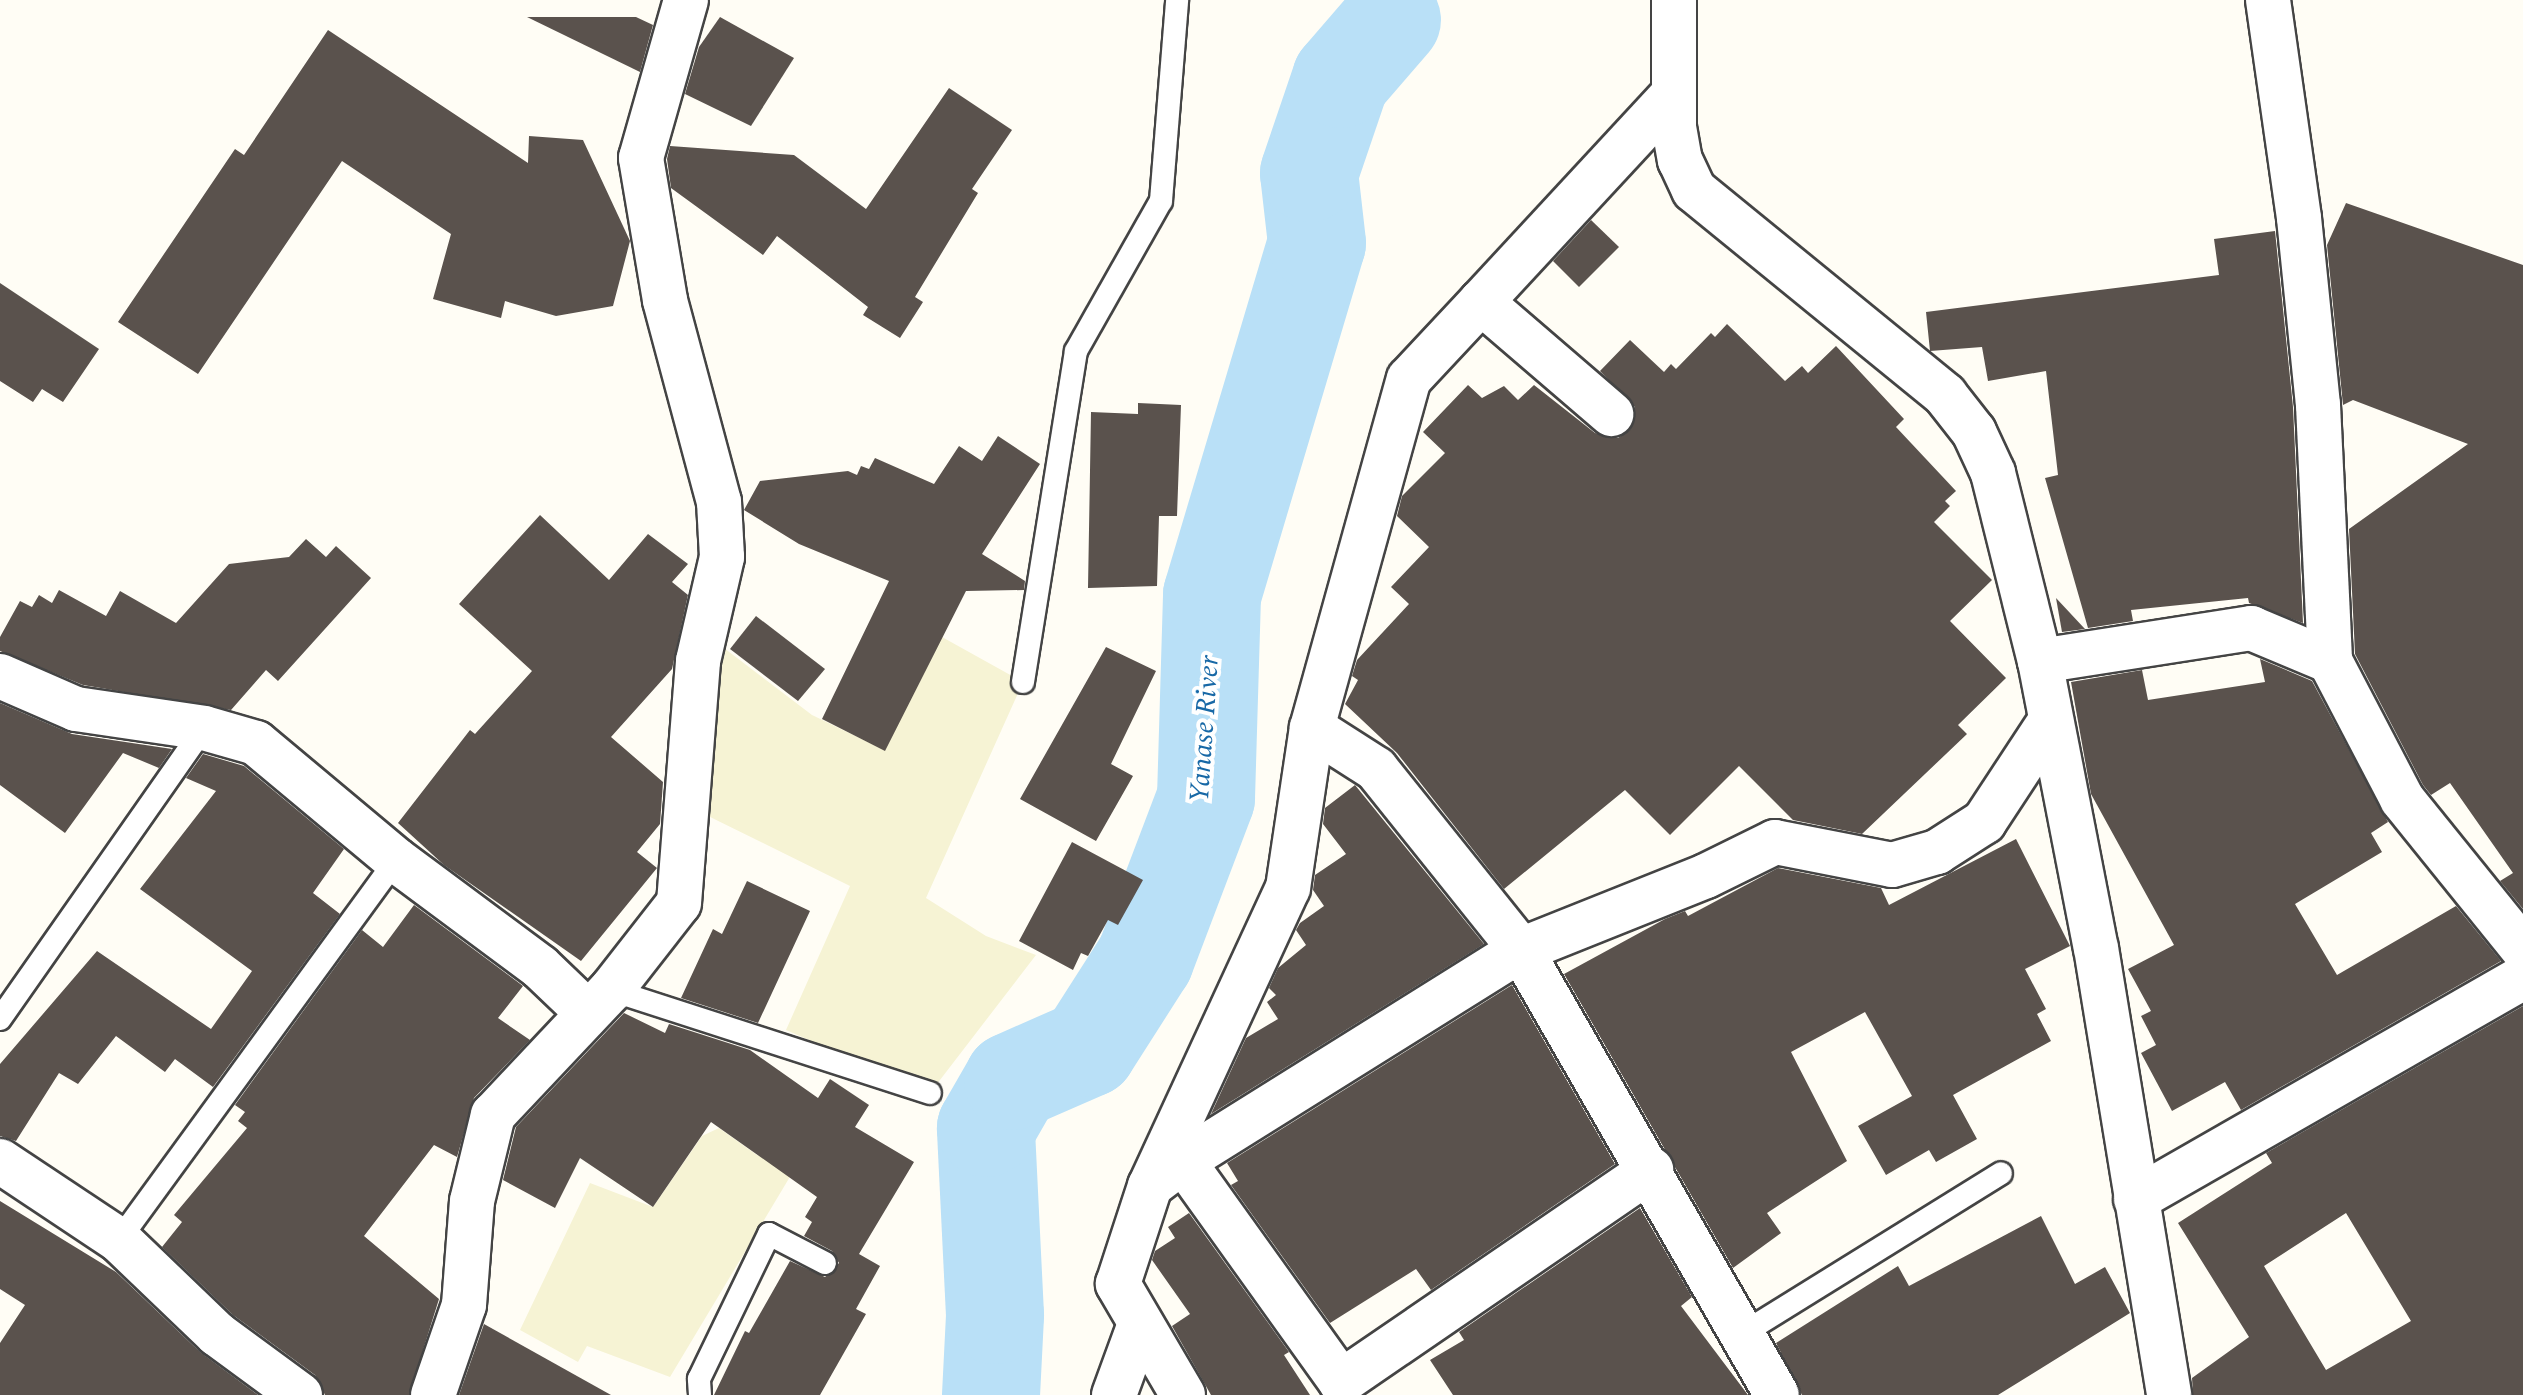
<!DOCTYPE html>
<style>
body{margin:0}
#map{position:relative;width:2523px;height:1395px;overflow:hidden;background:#fffdf5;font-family:Spectral,serif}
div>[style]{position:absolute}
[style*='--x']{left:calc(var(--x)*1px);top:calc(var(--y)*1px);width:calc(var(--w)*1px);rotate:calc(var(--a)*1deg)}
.farmland>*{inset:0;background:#f6f3d4}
.river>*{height:98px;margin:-49px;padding:0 49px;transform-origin:49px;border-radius:49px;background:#b9e0f7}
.building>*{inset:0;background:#5a524d}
.roads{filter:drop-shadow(2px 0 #444) drop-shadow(-2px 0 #444) drop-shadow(0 2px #444) drop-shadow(0 -2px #444)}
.lane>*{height:22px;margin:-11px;padding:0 11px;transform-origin:11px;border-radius:11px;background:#fff}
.street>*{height:44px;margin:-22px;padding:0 22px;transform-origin:22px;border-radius:22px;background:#fff}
span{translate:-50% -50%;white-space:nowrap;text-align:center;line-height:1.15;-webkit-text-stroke:8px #fff;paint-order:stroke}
.water-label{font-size:28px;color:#1768a6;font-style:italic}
</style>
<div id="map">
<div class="farmland">
<i style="clip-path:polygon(942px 637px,1023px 682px,926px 898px,986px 936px,1036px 955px,930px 1093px,786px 1030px,850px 886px,704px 814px,720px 645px,812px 715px,885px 750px)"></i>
<i style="clip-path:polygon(719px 1128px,757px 1155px,794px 1170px,670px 1377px,587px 1346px,578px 1362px,520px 1330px,590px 1183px,653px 1207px,702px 1136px)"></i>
</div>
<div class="river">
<i style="--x:991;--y:1395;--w:80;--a:-87.1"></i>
<i style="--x:995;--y:1315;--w:187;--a:-92.8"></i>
<i style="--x:986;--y:1128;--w:54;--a:-60.1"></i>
<i style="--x:1013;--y:1081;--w:82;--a:-23.7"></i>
<i style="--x:1088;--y:1048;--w:106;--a:-57.4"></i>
<i style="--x:1145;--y:959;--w:172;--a:-69.2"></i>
<i style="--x:1206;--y:798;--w:203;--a:-88.3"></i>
<i style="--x:1212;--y:595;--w:367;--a:-73.4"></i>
<i style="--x:1317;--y:243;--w:70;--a:-96.5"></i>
<i style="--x:1309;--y:173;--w:99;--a:-71.2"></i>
<i style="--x:1341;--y:79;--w:78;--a:-49.2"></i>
</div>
<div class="building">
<i style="clip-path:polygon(527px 17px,636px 17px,653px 25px,640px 72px)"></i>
<i style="clip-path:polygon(720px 17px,794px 58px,751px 126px,685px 94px,699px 47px)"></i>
<i style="clip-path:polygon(328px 30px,528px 163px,529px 136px,583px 140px,630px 241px,613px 306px,556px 316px,505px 301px,501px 318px,433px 299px,451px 234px,342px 161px,198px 374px,118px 322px,235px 149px,244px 155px)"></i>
<i style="clip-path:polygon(949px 88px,1012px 130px,972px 189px,978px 193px,915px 297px,923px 302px,900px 338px,863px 315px,868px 307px,777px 236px,763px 255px,671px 188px,667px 159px,670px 146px,794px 155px,866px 209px)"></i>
<i style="clip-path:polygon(2346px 203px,2523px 265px,2523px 909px,2500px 881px,2513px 873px,2450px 783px,2431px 795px,2423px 785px,2355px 654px,2349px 529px,2468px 444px,2353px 400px,2343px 405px,2327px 245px)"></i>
<i style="clip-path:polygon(1591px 220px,1619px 247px,1579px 287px,1553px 261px)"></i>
<i style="clip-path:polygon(2275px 231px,2293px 407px,2303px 623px,2249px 603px,2248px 598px,2131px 610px,2133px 621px,2088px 628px,2045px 478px,2058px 475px,2046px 371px,1988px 381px,1982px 347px,1930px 351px,1926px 312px,2219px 275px,2214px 239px)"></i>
<i style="clip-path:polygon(0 283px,99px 349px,63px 402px,42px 389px,33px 402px,0 381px)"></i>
<i style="clip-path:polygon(1727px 324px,1785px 381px,1802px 366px,1808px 373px,1836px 346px,1904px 419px,1896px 427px,1956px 491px,1945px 501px,1950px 506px,1934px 522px,1992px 580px,1950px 621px,2006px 678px,1958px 725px,1967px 734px,1862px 834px,1793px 820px,1739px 766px,1670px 835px,1625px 790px,1504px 889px,1397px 753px,1345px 704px,1358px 680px,1352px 676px,1357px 660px,1409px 604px,1391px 587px,1429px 547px,1397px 516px,1402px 496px,1445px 453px,1423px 432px,1468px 385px,1482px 398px,1504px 386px,1518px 400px,1534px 385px,1595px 433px,1618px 438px,1630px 430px,1635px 407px,1600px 371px,1630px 340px,1664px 372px,1671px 364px,1676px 369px,1711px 333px,1715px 337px)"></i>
<i style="clip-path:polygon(1138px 403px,1181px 405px,1177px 516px,1159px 516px,1157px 586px,1088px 588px,1091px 412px,1138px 414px)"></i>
<i style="clip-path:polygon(998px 436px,1040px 464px,982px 554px,1025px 581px,1024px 590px,966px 591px,885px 751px,822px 719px,889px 581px,799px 544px,744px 510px,760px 481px,848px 471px,857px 475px,861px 466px,869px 469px,875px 458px,934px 484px,959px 446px,982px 461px)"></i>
<i style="clip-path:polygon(540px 515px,609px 580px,648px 534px,688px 564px,672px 582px,688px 595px,672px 669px,611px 737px,663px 782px,660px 824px,637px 852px,657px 868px,581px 961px,444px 865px,398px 823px,470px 730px,475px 734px,532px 671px,459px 604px)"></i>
<i style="clip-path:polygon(306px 539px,326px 557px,336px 546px,371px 578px,278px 681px,266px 670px,231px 710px,83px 685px,0 651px,0 637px,20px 601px,32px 607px,39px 595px,52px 603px,59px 590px,106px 616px,120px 591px,176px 623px,229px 564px,289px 557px)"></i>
<i style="clip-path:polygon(2056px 598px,2085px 629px,2062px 632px)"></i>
<i style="clip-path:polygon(756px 616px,825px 669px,798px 701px,730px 649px)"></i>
<i style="clip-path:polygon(1106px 647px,1156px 671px,1111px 764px,1133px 776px,1096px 841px,1020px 799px)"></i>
<i style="clip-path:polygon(2260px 659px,2312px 681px,2388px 822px,2371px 833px,2382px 852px,2295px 904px,2337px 975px,2456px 906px,2501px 961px,2241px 1110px,2225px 1082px,2172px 1111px,2141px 1053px,2156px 1045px,2141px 1016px,2151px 1011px,2128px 969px,2174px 945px,2091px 794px,2071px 682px,2142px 670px,2148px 700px,2265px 682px)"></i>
<i style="clip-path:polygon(0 703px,72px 734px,172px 749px,159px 768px,123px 753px,65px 833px,0 785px)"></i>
<i style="clip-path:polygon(203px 754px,244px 766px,344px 849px,313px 893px,340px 914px,213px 1087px,175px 1059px,165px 1072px,116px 1036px,78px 1084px,59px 1073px,16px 1141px,0 1136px,0 1064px,97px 951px,211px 1029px,252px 971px,140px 889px,216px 791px,186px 778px)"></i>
<i style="clip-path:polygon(1355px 785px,1484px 944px,1211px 1114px,1246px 1038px,1278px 1019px,1267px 1002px,1276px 995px,1269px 988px,1278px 968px,1306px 945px,1296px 930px,1300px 923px,1324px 906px,1313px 890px,1315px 875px,1346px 854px,1323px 824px,1325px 808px)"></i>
<i style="clip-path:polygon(2016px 839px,2070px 946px,2025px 969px,2046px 1009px,2037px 1014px,2051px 1041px,1953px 1095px,1977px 1139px,1936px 1162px,1929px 1150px,1886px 1175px,1858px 1126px,1912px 1096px,1865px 1012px,1791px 1052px,1847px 1161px,1767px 1213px,1781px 1233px,1733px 1268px,1564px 974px,1665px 919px,1685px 911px,1688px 916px,1778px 868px,1881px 888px,1889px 905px)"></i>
<i style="clip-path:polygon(1072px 842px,1143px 880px,1118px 925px,1108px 920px,1088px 956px,1081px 953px,1073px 970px,1019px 941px)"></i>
<i style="clip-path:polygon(747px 881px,810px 911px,758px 1023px,681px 998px,713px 929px,722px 934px)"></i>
<i style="clip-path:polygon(414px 905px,523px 986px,498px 1018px,530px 1040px,474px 1098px,457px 1157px,434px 1145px,364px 1236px,439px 1299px,409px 1395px,325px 1395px,315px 1375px,233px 1315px,162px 1247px,182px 1222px,174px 1215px,247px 1128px,238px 1121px,245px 1112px,235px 1105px,362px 930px,383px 947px)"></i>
<i style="clip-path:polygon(1512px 985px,1615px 1164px,1431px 1290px,1416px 1269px,1330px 1323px,1231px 1185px,1238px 1181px,1227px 1163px)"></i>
<i style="clip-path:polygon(evenodd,2523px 1006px,2523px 1395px,2193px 1395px,2192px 1378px,2249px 1337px,2178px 1223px,2272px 1163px,2266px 1153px,2523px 1006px,2346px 1213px,2411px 1321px,2326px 1370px,2264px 1266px,2346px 1213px)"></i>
<i style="clip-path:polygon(624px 1013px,665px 1033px,669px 1024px,750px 1050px,818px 1098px,830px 1079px,869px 1105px,855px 1127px,914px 1162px,859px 1254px,880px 1266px,856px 1309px,866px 1314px,820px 1395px,714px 1395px,745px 1331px,749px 1333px,790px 1261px,825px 1277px,839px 1263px,832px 1251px,804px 1236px,812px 1222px,805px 1217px,817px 1197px,711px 1122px,653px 1207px,580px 1158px,555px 1208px,503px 1180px,516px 1127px)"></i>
<i style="clip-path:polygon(0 1201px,116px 1272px,200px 1352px,258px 1395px,0 1395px,0 1343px,25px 1305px,0 1289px)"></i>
<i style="clip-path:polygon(1640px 1208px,1692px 1297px,1681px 1306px,1748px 1395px,1453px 1395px,1430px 1360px,1464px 1340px,1459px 1332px)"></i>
<i style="clip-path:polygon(1189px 1213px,1289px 1352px,1284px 1355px,1310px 1395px,1211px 1395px,1172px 1326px,1190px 1314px,1152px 1260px,1155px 1251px,1175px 1238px,1168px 1227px)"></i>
<i style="clip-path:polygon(2041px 1216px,2075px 1284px,2105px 1267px,2130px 1313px,1998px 1395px,1802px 1395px,1776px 1343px,1898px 1266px,1909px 1286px)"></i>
<i style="clip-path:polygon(484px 1324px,611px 1395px,459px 1395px)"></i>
</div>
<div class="roads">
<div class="lane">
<i style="--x:1023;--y:682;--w:335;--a:-80.9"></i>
<i style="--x:1076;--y:351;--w:172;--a:-60.5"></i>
<i style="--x:1161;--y:201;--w:202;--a:-85.4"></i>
<i style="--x:611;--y:990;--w:335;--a:17.9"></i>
<i style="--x:0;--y:1019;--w:355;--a:-55"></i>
<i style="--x:119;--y:1240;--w:470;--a:-53.9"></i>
<i style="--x:1745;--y:1332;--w:301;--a:-31.8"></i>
<i style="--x:700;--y:1395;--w:16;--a:-94"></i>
<i style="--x:699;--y:1379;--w:161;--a:-64.2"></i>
<i style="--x:769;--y:1234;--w:63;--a:27.4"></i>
</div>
<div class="street">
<i style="--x:1674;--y:0;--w:127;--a:90"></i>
<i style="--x:1674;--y:127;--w:34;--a:80"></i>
<i style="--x:1680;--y:160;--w:33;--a:65"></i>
<i style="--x:1694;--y:190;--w:324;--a:39.2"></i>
<i style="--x:1945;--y:395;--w:47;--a:51.9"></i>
<i style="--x:1974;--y:432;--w:45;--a:65.1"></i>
<i style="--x:1993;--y:473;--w:194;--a:76"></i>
<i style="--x:2040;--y:661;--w:292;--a:79"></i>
<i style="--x:2096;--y:948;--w:453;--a:80.7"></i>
<i style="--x:2268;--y:0;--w:220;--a:81.9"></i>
<i style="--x:2299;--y:218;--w:188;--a:84.2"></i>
<i style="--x:2318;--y:405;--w:256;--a:87.3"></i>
<i style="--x:2330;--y:661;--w:156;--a:62.4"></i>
<i style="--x:2402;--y:799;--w:193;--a:51.1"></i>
<i style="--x:1481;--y:302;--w:281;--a:-47.2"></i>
<i style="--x:2040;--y:661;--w:214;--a:-8.9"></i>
<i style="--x:2251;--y:628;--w:86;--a:22.7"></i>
<i style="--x:0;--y:676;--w:83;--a:23.5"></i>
<i style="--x:76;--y:709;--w:129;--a:8.4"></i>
<i style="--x:204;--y:728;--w:54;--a:16.1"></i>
<i style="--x:256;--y:743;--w:182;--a:39.9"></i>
<i style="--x:396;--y:860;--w:179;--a:36.6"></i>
<i style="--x:540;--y:967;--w:65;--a:43.8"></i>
<i style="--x:1312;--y:728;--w:76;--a:32.6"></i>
<i style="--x:1376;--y:769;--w:232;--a:51.3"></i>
<i style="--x:1521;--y:950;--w:513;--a:60.09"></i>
<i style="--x:0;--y:1161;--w:143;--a:33.6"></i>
<i style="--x:119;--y:1240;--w:136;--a:43.8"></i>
<i style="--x:217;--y:1334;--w:103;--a:36.3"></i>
<i style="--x:1183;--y:1161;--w:272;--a:54.4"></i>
<i style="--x:1341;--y:1382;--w:376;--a:-34.4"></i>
<i style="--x:1152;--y:1182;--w:324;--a:-65.2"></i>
<i style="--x:1288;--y:888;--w:162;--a:-81.5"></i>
<i style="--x:1312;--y:728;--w:362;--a:-74.5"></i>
<i style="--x:1409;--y:379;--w:105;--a:-46.9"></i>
<i style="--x:1481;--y:302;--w:172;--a:40.7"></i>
<i style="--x:2136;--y:1199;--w:446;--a:-29.8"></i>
<i style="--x:433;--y:1395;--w:95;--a:-71"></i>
<i style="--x:464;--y:1305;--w:104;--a:-85.6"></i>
<i style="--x:472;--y:1201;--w:89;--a:-76.3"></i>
<i style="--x:493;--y:1115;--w:172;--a:-46.7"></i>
<i style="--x:611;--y:990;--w:110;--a:-52"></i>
<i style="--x:679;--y:903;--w:243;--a:-85.5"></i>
<i style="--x:698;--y:661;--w:107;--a:-77"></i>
<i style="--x:722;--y:557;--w:55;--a:-93.1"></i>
<i style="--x:719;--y:502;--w:209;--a:-105"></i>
<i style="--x:665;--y:300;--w:144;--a:-99.6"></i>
<i style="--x:641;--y:158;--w:164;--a:-74.1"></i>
<i style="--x:1114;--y:1395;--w:76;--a:-69.9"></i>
<i style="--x:1183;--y:1395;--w:129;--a:-120.4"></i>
<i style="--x:1118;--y:1284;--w:103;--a:-71.9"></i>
<i style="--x:1150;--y:1186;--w:41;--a:-37.1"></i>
<i style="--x:1183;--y:1161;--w:398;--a:-32"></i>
<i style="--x:1521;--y:950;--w:199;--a:-21.8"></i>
<i style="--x:1706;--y:876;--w:77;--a:-26.2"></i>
<i style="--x:1775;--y:842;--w:119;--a:11.1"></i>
<i style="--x:1892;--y:865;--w:47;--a:-16.1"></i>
<i style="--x:1937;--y:852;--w:56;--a:-32.6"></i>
<i style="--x:1984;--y:822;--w:118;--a:-56.7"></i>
</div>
</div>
<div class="water-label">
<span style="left:1205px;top:729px;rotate:-86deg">Yanase River</span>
</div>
</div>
